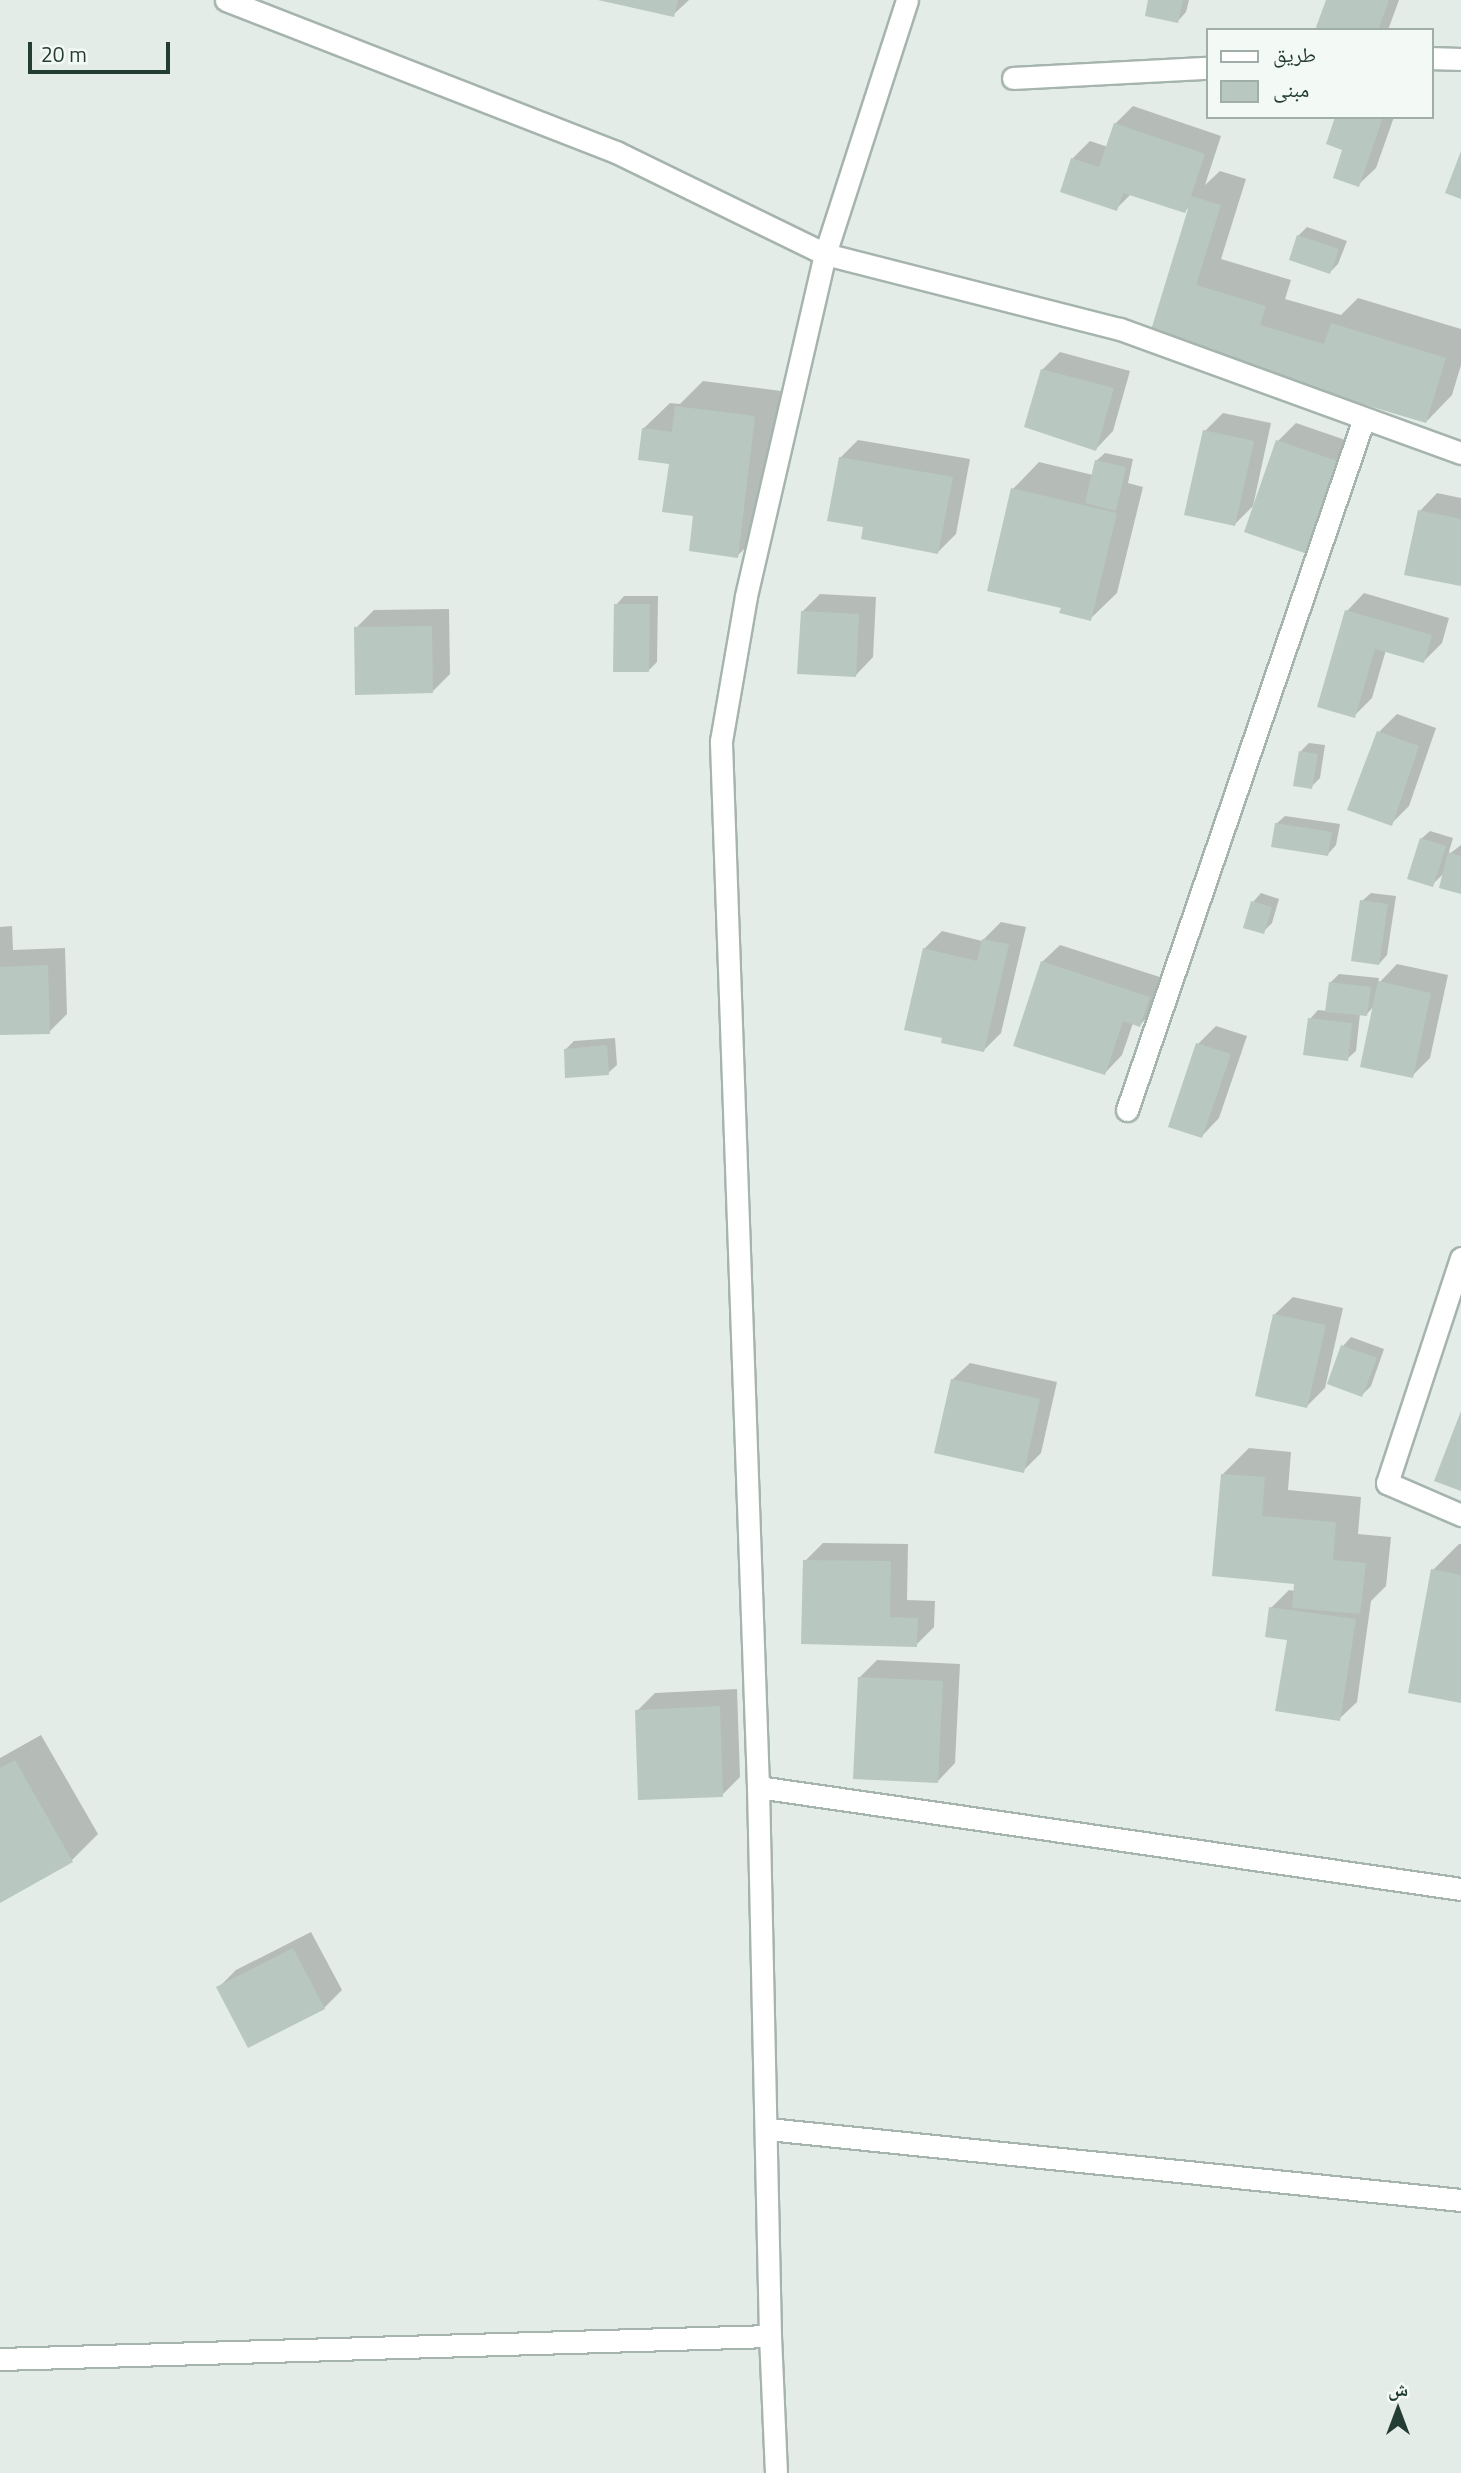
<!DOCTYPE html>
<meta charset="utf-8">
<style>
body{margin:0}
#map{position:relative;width:1461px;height:2473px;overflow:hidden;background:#e3ece7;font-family:"Titillium Web","Noto Naskh Arabic",sans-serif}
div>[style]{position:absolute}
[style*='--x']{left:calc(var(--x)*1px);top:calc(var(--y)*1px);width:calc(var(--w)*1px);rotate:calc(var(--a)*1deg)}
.shadow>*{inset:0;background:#0003}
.building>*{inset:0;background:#b8c7c0}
.roads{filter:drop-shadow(2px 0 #a6b4ae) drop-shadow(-2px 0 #a6b4ae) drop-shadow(0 2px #a6b4ae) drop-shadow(0 -2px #a6b4ae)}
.minor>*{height:21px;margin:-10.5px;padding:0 10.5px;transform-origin:10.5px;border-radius:10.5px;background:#fff}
span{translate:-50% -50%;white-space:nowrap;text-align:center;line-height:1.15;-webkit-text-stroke:6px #f3f9f5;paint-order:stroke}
.legend{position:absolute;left:1206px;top:28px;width:228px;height:91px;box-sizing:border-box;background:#f3f9f5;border:2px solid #a0ada8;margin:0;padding:9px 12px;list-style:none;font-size:21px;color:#233c34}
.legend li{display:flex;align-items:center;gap:14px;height:35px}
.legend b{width:35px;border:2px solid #a0ada8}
.north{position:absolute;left:1363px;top:2375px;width:70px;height:70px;-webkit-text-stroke:5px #f3f9f5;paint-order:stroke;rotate:0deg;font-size:19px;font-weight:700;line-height:28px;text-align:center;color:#233c34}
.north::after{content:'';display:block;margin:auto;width:24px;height:32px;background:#233c34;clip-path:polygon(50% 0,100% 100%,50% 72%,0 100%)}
.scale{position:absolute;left:28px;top:42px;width:142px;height:32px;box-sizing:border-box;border:4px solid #233c34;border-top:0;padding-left:9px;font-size:21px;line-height:24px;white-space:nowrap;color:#233c34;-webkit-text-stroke:5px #f3f9f5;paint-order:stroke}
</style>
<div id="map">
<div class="shadow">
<i style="clip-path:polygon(600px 0,689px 0,673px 15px)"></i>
<i style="clip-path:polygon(1150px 0,1189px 0,1186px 12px,1178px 21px)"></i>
<i style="clip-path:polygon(1327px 0,1399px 0,1388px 30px,1320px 30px)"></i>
<i style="clip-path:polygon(1133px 106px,1221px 136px,1205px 185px,1220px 171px,1246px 179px,1221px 259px,1291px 280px,1285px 299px,1341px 315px,1358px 298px,1461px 329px,1461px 365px,1452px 395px,1426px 422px,1151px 339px,1191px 205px,1185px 211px,1131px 194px,1116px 209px,1072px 159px,1090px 141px,1108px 147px,1115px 124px)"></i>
<i style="clip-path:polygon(1337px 117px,1394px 117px,1376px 168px,1358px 185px)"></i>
<i style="clip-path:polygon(1307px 227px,1347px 241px,1338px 264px,1330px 272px,1291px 259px,1299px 235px)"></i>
<i style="clip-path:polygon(1060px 352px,1130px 371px,1113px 431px,1096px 449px,1042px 370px)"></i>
<i style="clip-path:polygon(703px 381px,781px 391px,764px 530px,737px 556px,695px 515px,671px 463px,643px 429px,670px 403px,680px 404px)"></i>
<i style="clip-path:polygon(1223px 413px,1271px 423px,1253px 506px,1235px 524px,1205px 431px)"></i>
<i style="clip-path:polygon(1296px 423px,1360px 445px,1327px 535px,1278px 441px)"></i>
<i style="clip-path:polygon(858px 440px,970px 459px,956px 534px,938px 552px,865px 526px,840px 458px)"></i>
<i style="clip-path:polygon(1105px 453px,1133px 459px,1128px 483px,1143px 487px,1117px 593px,1090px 619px,1013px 489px,1039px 462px,1093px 475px,1096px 461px)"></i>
<i style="clip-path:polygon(1437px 493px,1461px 498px,1461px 585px,1420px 511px)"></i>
<i style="clip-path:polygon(1364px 593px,1449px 618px,1442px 643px,1424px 661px,1386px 650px,1372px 698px,1354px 716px,1347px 611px)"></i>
<i style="clip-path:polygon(820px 594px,876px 597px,873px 657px,856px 675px,802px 612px)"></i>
<i style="clip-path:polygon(624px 596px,658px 596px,657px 662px,649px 670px,616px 605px)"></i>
<i style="clip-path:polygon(449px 609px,450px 674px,432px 692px,356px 628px,374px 610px)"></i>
<i style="clip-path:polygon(1397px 714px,1436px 728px,1409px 806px,1391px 824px,1379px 732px)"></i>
<i style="clip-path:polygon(1309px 743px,1325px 745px,1320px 778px,1311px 787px,1301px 751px)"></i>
<i style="clip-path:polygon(1285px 816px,1340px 824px,1336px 845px,1328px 854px,1276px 824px)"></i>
<i style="clip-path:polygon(1430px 831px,1453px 838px,1448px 855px,1461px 845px,1461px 892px,1444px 873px,1432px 885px,1421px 839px)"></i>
<i style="clip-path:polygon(1261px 893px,1279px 899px,1272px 923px,1263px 932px,1253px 902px)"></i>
<i style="clip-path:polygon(1371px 893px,1396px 896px,1387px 955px,1379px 964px,1362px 901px)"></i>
<i style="clip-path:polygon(1001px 922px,1026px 927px,1001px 1033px,983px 1051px,924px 949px,942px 931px,982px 941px)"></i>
<i style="clip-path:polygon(12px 926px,13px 950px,65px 948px,67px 1014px,49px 1032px,0 1033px,0 927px)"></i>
<i style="clip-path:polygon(1060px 945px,1166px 979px,1157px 1007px,1140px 1025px,1133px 1023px,1122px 1055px,1105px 1073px,1042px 962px)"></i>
<i style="clip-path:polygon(1397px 964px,1448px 975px,1430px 1058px,1412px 1076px,1374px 1006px,1366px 1015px,1360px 1014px,1356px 1051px,1347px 1059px,1310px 1019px,1318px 1010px,1327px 1011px,1330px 983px,1339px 974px,1379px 978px,1378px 984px)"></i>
<i style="clip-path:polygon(1216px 1026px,1247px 1036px,1219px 1118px,1202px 1136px,1198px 1044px)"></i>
<i style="clip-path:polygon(615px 1038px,617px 1065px,608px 1073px,566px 1049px,574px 1041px)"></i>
<i style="clip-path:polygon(1293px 1297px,1343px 1308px,1325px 1388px,1307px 1406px,1275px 1314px)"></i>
<i style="clip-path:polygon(1351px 1337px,1384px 1349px,1371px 1386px,1362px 1395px,1343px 1346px)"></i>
<i style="clip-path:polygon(970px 1363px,1057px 1382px,1041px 1453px,1023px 1471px,952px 1380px)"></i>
<i style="clip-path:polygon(1249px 1448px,1291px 1452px,1288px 1490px,1361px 1497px,1358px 1534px,1391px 1537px,1386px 1586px,1371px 1601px,1357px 1702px,1339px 1719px,1271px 1608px,1289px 1590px,1295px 1591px,1296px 1583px,1223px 1474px)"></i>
<i style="clip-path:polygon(823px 1543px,908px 1544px,907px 1600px,935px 1601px,934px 1627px,916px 1645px,805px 1561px)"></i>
<i style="clip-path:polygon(1459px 1544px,1461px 1544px,1461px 1701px,1433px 1570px)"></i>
<i style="clip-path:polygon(877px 1660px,960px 1664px,955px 1763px,938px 1781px,859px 1678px)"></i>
<i style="clip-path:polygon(737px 1689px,740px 1777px,722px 1795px,637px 1711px,655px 1693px)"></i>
<i style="clip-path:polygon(41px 1735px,98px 1834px,72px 1860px,0 1901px,0 1758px)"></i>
<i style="clip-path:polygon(311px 1932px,342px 1990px,324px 2008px,218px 1988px,236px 1970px)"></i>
</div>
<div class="building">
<i style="clip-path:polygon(598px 0,678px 0,674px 17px)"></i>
<i style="clip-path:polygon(1148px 0,1183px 0,1178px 23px,1145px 16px)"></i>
<i style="clip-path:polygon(1326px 0,1389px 0,1378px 30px,1315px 30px)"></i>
<i style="clip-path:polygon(1335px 117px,1383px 117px,1359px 187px,1333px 178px,1342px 150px,1326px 144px)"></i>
<i style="clip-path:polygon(1114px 123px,1205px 154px,1191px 196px,1221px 205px,1196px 285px,1266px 306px,1260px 325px,1324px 344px,1331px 323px,1446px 358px,1426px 423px,1148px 340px,1191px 199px,1185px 213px,1123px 193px,1117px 211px,1060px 192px,1071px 158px,1099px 167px)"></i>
<i style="clip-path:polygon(1461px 151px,1461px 199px,1445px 193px)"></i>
<i style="clip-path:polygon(1297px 235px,1339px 249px,1330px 274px,1289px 260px)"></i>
<i style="clip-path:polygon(1041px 369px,1114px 388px,1096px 451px,1024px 427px)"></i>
<i style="clip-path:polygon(675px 406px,755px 416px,738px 558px,689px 551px,693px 516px,662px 512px,669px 464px,638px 460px,642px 428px,672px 432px)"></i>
<i style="clip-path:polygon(1203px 430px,1254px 441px,1235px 526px,1184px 515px)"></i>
<i style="clip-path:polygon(1276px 440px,1343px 463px,1310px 555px,1244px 532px)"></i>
<i style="clip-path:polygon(839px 457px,953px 477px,938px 554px,861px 539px,863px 527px,827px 521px)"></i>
<i style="clip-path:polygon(1095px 460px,1126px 467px,1116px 511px,1085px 503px)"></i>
<i style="clip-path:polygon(1011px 488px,1117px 513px,1091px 621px,1059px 613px,1061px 608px,987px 591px)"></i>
<i style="clip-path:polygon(1418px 510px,1461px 519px,1461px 586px,1404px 575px)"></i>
<i style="clip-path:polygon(614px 604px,650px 604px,649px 672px,613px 672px)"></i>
<i style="clip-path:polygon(1345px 610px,1432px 635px,1424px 663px,1375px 649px,1355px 718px,1317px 707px)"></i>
<i style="clip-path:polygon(801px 611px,859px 614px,856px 677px,797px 674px)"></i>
<i style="clip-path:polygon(432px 626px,433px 693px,355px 695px,354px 627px)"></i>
<i style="clip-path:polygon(1377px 731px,1419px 746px,1392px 826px,1347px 810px)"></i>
<i style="clip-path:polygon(1299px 751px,1318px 754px,1312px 789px,1293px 786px)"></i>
<i style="clip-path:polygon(1275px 823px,1332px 832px,1328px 856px,1271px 847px)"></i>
<i style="clip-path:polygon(1420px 838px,1446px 846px,1433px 887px,1407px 879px)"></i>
<i style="clip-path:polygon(1448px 852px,1461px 856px,1461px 894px,1439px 888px)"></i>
<i style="clip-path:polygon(1360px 900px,1388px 904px,1379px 965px,1351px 961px)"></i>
<i style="clip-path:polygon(1251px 901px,1272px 907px,1264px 934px,1243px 928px)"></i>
<i style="clip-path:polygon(982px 939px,1009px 944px,984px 1052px,941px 1043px,942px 1038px,904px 1030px,923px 948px,977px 961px)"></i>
<i style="clip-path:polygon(1041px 961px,1150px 997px,1140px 1027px,1123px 1021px,1105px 1075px,1013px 1046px)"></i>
<i style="clip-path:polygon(48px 965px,50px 1034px,0 1035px,0 967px)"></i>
<i style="clip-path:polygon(1378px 981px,1431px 993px,1413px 1078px,1360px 1067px)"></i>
<i style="clip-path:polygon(1329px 982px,1371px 987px,1367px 1016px,1325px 1012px)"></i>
<i style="clip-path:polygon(1308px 1018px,1352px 1023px,1348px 1061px,1303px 1055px)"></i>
<i style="clip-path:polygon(1196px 1043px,1231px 1054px,1202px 1138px,1168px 1127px)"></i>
<i style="clip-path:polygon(607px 1045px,609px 1075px,565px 1078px,564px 1049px)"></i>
<i style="clip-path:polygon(1273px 1314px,1326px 1325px,1307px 1408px,1255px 1396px)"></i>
<i style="clip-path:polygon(1341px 1345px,1377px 1358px,1362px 1397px,1327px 1384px)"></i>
<i style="clip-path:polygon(951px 1379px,1040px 1399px,1024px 1473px,934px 1453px)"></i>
<i style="clip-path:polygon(1461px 1411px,1461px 1491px,1434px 1481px)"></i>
<i style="clip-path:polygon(1221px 1474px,1265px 1477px,1262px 1516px,1336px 1522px,1333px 1560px,1366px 1563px,1360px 1614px,1292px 1608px,1294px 1584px,1212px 1576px)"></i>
<i style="clip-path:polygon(803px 1560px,891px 1561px,890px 1617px,918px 1618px,917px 1647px,801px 1644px)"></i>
<i style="clip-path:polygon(1431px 1569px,1461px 1575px,1461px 1703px,1408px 1693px)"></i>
<i style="clip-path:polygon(1269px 1607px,1356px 1619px,1340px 1721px,1275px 1711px,1287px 1640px,1265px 1637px)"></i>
<i style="clip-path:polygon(858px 1677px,943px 1681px,938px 1783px,853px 1779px)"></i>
<i style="clip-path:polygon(720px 1706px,723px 1797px,638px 1800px,635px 1710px)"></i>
<i style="clip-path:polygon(15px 1760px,73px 1862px,0 1903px,0 1768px)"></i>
<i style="clip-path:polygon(293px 1948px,325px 2009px,248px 2048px,216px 1987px)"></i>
</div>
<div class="roads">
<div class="minor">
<i style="--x:226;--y:0;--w:419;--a:21.3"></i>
<i style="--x:616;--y:152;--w:233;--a:26"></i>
<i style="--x:825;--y:254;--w:304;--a:14.3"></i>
<i style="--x:1120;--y:329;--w:363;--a:20"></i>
<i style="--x:1431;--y:58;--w:30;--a:2"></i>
<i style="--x:1013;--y:78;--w:194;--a:-3"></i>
<i style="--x:1127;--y:1110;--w:731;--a:-71.09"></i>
<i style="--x:1461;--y:1258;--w:237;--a:108.2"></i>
<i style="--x:1387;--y:1483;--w:81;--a:23.4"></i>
<i style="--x:758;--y:1787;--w:710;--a:8.26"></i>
<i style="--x:768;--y:2129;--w:697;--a:5.85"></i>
<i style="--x:0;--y:2359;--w:770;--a:-1.71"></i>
<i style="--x:776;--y:2473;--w:137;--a:-92.5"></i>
<i style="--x:770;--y:2336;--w:549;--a:-91.25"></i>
<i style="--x:758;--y:1787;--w:1047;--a:-92.03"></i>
<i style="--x:721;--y:741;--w:147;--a:-80.2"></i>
<i style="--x:746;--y:596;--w:351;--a:-77"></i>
<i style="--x:825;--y:254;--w:267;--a:-72.1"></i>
</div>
</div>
<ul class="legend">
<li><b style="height:9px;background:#fff"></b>طريق</li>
<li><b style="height:19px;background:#b8c7c0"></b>مبنى</li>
</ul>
<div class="north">ش</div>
<div class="scale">20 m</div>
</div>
